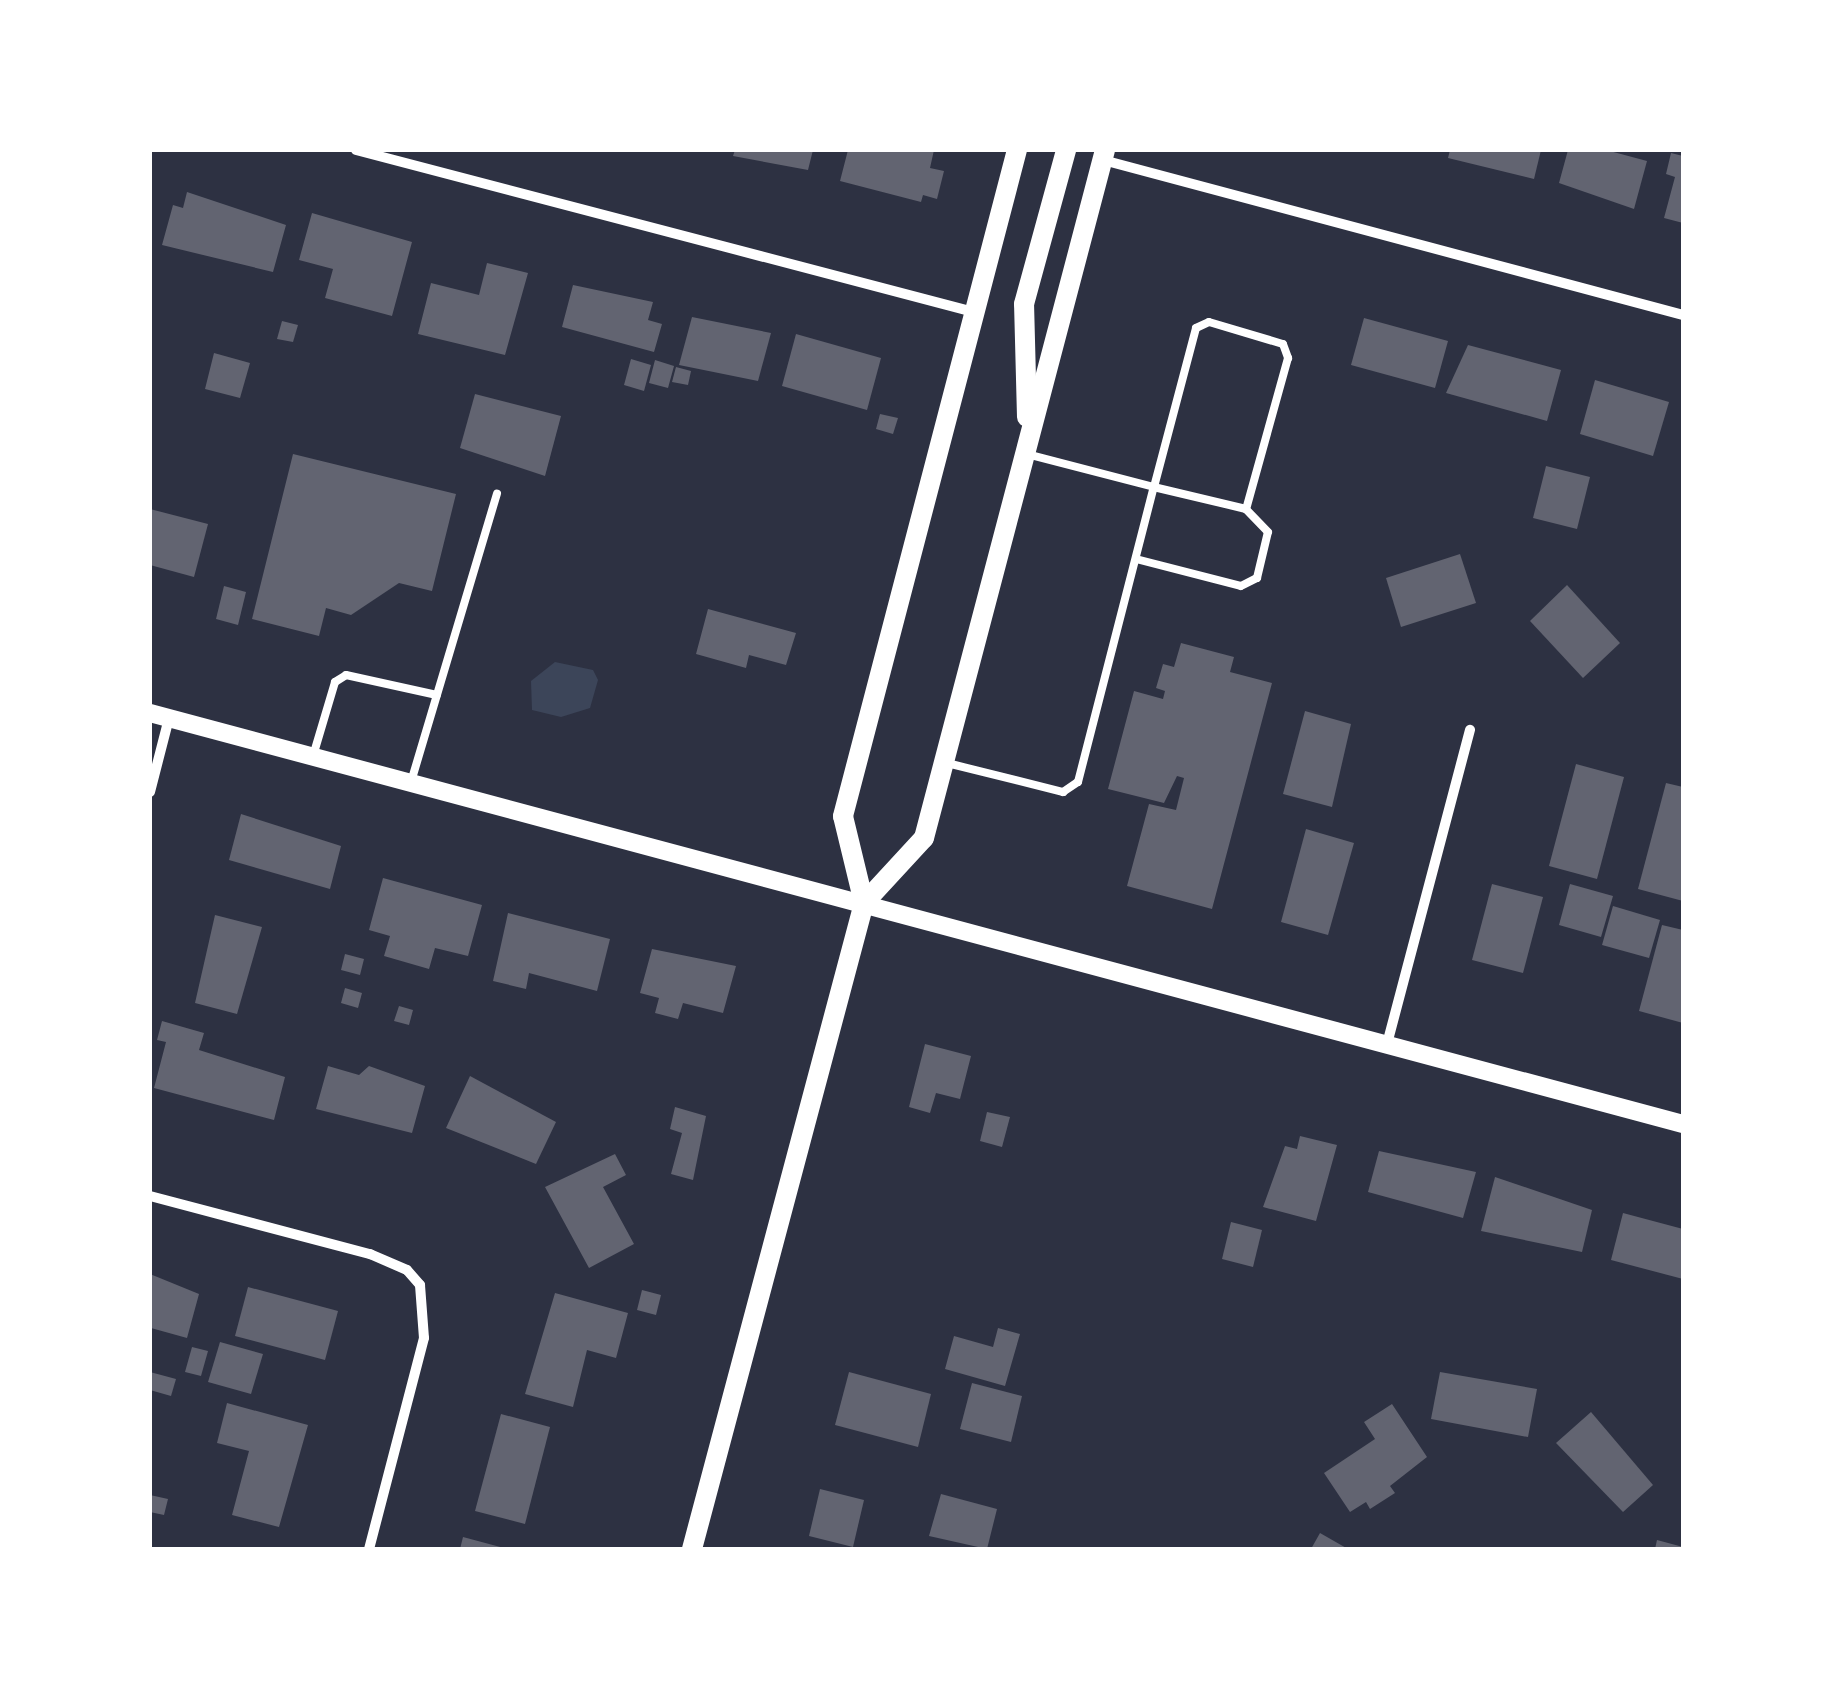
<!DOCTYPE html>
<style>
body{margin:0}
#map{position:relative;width:1833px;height:1699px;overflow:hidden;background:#2d3142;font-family:Karla,sans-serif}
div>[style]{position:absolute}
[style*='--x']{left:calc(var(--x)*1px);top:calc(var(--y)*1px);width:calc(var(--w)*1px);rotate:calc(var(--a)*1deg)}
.green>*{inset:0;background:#3c4559}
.building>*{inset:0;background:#626471}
.service>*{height:8px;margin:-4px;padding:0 4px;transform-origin:4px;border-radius:4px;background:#fff}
.minor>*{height:10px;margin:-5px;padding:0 5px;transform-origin:5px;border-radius:5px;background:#fff}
.tertiary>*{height:18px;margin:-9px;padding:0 9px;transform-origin:9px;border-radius:9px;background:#fff}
.secondary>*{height:20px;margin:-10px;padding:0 10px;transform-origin:10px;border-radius:10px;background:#fff}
span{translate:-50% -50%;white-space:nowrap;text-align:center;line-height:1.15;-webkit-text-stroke:9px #fff;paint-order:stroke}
.frame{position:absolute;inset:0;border:152px solid #fff;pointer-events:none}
</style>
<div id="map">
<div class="green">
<i style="clip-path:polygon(555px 662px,593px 670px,598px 680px,590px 708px,561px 717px,532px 710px,531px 681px)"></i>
</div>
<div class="building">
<i style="clip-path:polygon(735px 150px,813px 150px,808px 170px,733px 156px)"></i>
<i style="clip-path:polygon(848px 150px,934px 150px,930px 168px,944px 171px,937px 199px,923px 195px,921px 202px,840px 181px)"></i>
<i style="clip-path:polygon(1450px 150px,1541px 150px,1534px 179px,1448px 158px)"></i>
<i style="clip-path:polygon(1568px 150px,1606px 150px,1647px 161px,1634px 209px,1559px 183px)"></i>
<i style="clip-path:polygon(1671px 153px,1683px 156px,1683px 223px,1664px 218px,1675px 177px,1666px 174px)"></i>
<i style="clip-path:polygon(187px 192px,286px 225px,273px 272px,162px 245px,173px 205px,183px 208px)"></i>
<i style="clip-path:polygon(312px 213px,412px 242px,392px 316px,325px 298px,333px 269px,299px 260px)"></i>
<i style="clip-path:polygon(487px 263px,528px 273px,505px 355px,418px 334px,431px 283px,479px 295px)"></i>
<i style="clip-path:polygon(573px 285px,653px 302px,648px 320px,662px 324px,654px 352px,562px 327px)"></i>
<i style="clip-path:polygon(692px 317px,771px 333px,758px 381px,679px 365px)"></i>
<i style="clip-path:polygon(1364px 318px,1448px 341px,1435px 388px,1351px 365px)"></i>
<i style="clip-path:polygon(282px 321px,298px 325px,293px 342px,277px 339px)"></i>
<i style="clip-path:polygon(796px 334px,881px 358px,867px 410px,782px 386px)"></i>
<i style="clip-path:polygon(1468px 345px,1561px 370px,1547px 421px,1446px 393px)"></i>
<i style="clip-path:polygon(214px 353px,250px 363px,240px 398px,205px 389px)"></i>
<i style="clip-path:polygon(631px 359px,651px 365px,644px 391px,624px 385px)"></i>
<i style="clip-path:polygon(655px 360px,674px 366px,668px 388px,649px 383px)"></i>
<i style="clip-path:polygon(676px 367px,691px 371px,688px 385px,672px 382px)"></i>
<i style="clip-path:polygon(1595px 380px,1669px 402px,1653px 456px,1580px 434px)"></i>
<i style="clip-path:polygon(475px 394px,561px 416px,545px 476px,460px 448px)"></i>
<i style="clip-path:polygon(880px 414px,898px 418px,893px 434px,876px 429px)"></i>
<i style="clip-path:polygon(293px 454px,456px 494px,432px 591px,399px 583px,351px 615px,326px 608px,319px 636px,252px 619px)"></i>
<i style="clip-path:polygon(1546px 466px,1590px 477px,1577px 529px,1533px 518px)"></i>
<i style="clip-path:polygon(150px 509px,208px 524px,194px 577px,150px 565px)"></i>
<i style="clip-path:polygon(1460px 554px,1476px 603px,1401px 627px,1386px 578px)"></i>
<i style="clip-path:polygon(1567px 585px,1620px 643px,1583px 678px,1530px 621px)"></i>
<i style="clip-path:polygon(224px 586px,246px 592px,238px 625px,216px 619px)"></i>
<i style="clip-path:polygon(708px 609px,796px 633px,786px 665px,749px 655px,746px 668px,696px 654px)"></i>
<i style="clip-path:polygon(1181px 643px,1234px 657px,1230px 672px,1272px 683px,1212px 909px,1127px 886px,1149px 804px,1176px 810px,1184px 778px,1177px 776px,1164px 803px,1108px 789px,1134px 691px,1163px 699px,1165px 691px,1156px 688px,1163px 664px,1174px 667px)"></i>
<i style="clip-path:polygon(1305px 711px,1351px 724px,1332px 807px,1283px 794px)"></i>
<i style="clip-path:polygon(1576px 764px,1624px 777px,1597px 879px,1549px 866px)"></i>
<i style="clip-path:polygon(1666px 783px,1683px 787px,1683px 901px,1638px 889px)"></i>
<i style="clip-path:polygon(241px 814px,341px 846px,330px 889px,229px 860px)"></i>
<i style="clip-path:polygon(1306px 829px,1354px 843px,1328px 935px,1281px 922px)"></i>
<i style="clip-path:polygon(383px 878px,482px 905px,468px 956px,435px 948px,429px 969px,384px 956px,390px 936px,369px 930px)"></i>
<i style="clip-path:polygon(1492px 884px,1543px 897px,1523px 973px,1472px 960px)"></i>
<i style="clip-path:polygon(1570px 884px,1613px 896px,1601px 937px,1559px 925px)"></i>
<i style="clip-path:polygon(1613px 906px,1660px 920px,1649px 958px,1602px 945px)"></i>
<i style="clip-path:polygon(508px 913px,610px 939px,597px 991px,529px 973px,526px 989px,493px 981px)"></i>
<i style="clip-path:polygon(215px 915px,262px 927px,237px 1014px,195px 1003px)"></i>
<i style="clip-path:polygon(1662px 925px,1683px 930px,1683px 1023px,1639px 1011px)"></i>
<i style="clip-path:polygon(652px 949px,736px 966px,723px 1013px,683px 1003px,678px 1019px,655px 1013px,659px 998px,640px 993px)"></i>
<i style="clip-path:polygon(345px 954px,364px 959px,360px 975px,341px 970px)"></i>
<i style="clip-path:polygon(345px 988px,362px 993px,358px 1008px,341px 1003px)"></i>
<i style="clip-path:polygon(399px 1006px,413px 1010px,409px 1025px,394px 1021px)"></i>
<i style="clip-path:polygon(162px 1021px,204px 1033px,199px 1050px,285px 1077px,274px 1120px,154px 1088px,166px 1042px,157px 1040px)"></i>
<i style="clip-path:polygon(925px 1044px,971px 1056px,960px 1099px,936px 1093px,930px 1113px,909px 1107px)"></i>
<i style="clip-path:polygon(328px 1066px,359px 1075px,369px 1066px,425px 1086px,412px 1133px,316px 1109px)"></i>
<i style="clip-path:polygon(470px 1076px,556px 1122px,536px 1164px,446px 1128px)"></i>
<i style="clip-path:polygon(675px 1107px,706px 1116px,693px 1180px,671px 1174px,682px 1133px,670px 1129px)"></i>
<i style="clip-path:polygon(987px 1112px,1010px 1117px,1002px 1147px,980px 1141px)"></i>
<i style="clip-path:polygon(1300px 1136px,1337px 1145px,1316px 1221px,1263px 1207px,1285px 1146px,1297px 1149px)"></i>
<i style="clip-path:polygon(1379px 1151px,1476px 1172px,1463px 1218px,1368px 1192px)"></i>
<i style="clip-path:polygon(615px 1154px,626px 1175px,603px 1187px,634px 1244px,589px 1268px,545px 1187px)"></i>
<i style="clip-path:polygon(1495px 1177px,1592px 1210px,1582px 1252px,1481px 1231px)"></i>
<i style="clip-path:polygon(1623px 1213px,1683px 1229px,1683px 1279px,1611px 1260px)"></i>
<i style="clip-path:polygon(1231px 1222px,1262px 1230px,1253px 1267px,1222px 1259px)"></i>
<i style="clip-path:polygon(150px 1274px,199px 1294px,187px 1338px,151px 1328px)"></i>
<i style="clip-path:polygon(248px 1287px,338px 1311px,325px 1360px,235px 1336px)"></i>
<i style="clip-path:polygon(642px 1290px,661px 1295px,656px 1315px,637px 1310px)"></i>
<i style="clip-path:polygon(555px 1293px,628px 1313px,616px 1358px,587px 1350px,573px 1407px,525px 1394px)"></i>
<i style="clip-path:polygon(998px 1328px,1020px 1334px,1005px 1386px,945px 1369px,954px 1336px,993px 1347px)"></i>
<i style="clip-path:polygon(220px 1342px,263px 1354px,251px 1394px,208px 1382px)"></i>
<i style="clip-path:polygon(192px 1347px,208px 1351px,201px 1376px,185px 1372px)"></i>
<i style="clip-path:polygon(150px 1372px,176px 1379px,171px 1396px,150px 1390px)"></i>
<i style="clip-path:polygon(849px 1372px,931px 1394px,918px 1447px,835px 1425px)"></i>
<i style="clip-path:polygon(1440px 1372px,1537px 1389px,1528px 1437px,1431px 1419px)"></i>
<i style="clip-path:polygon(972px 1383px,1022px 1396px,1011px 1442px,960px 1429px)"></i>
<i style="clip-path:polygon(227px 1403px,308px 1425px,279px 1527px,232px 1515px,249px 1451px,217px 1443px)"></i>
<i style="clip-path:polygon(1392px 1404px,1427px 1457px,1390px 1486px,1395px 1493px,1370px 1509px,1366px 1502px,1350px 1512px,1324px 1473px,1375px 1439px,1364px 1422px)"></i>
<i style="clip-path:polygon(1591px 1412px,1653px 1485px,1623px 1512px,1556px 1443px)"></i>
<i style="clip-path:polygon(501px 1414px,550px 1427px,525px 1524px,475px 1511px)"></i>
<i style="clip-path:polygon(820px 1489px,864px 1500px,853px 1547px,809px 1536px)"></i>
<i style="clip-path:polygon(941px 1494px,997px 1509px,987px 1549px,929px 1536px)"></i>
<i style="clip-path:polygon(150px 1495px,168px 1499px,164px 1515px,150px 1512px)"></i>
<i style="clip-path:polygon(1320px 1533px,1348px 1549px,1311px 1549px)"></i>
<i style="clip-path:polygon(463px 1537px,504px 1548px,504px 1549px,460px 1549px)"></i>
<i style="clip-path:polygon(1657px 1540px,1683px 1547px,1683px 1549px,1655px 1549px)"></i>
</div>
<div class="service">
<i style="--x:1136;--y:559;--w:108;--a:14.4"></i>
<i style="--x:1241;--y:586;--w:18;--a:-27"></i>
<i style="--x:1257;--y:578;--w:47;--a:-76.6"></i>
<i style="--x:1268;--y:532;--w:32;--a:-134"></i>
<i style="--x:313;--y:756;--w:77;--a:-73.4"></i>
<i style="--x:335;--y:682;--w:13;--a:-32"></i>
<i style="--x:346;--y:675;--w:93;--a:12.4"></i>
<i style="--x:947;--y:763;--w:120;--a:14"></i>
<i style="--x:1063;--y:792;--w:18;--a:-34"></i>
<i style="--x:1078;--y:782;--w:305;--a:-75.6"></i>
<i style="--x:1154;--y:487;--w:164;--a:-75.2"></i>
<i style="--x:1196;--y:328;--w:14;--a:-25"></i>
<i style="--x:1209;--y:322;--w:77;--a:16.6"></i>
<i style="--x:1283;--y:344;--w:15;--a:70"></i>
<i style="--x:1288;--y:358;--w:157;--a:105.5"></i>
<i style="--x:1246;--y:509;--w:95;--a:-166.6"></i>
<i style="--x:1154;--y:487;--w:132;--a:-165.5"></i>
<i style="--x:411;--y:782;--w:301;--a:-73.4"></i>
</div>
<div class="minor">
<i style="--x:356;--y:150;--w:639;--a:14.69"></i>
<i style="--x:1103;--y:160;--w:600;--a:14.96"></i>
<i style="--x:150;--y:792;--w:76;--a:-75.6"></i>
<i style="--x:1387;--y:1044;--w:325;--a:-75.2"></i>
<i style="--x:150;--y:1196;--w:228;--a:14.8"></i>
<i style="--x:370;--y:1254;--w:40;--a:23.4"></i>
<i style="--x:407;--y:1270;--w:20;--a:49"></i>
<i style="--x:420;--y:1285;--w:53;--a:85.7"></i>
<i style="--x:424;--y:1338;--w:218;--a:104.6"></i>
</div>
<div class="tertiary">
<i style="--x:150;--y:713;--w:1587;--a:15.01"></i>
</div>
<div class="secondary">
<i style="--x:1027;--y:417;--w:113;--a:-91.5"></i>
<i style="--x:1024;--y:304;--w:160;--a:-74.7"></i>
<i style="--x:864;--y:903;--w:89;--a:-103.6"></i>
<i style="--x:843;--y:816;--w:688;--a:-75.36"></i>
<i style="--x:692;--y:1549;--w:669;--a:-75.09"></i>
<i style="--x:864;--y:903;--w:88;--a:-47.3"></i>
<i style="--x:924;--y:838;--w:711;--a:-75.26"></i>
</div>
<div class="frame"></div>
</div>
